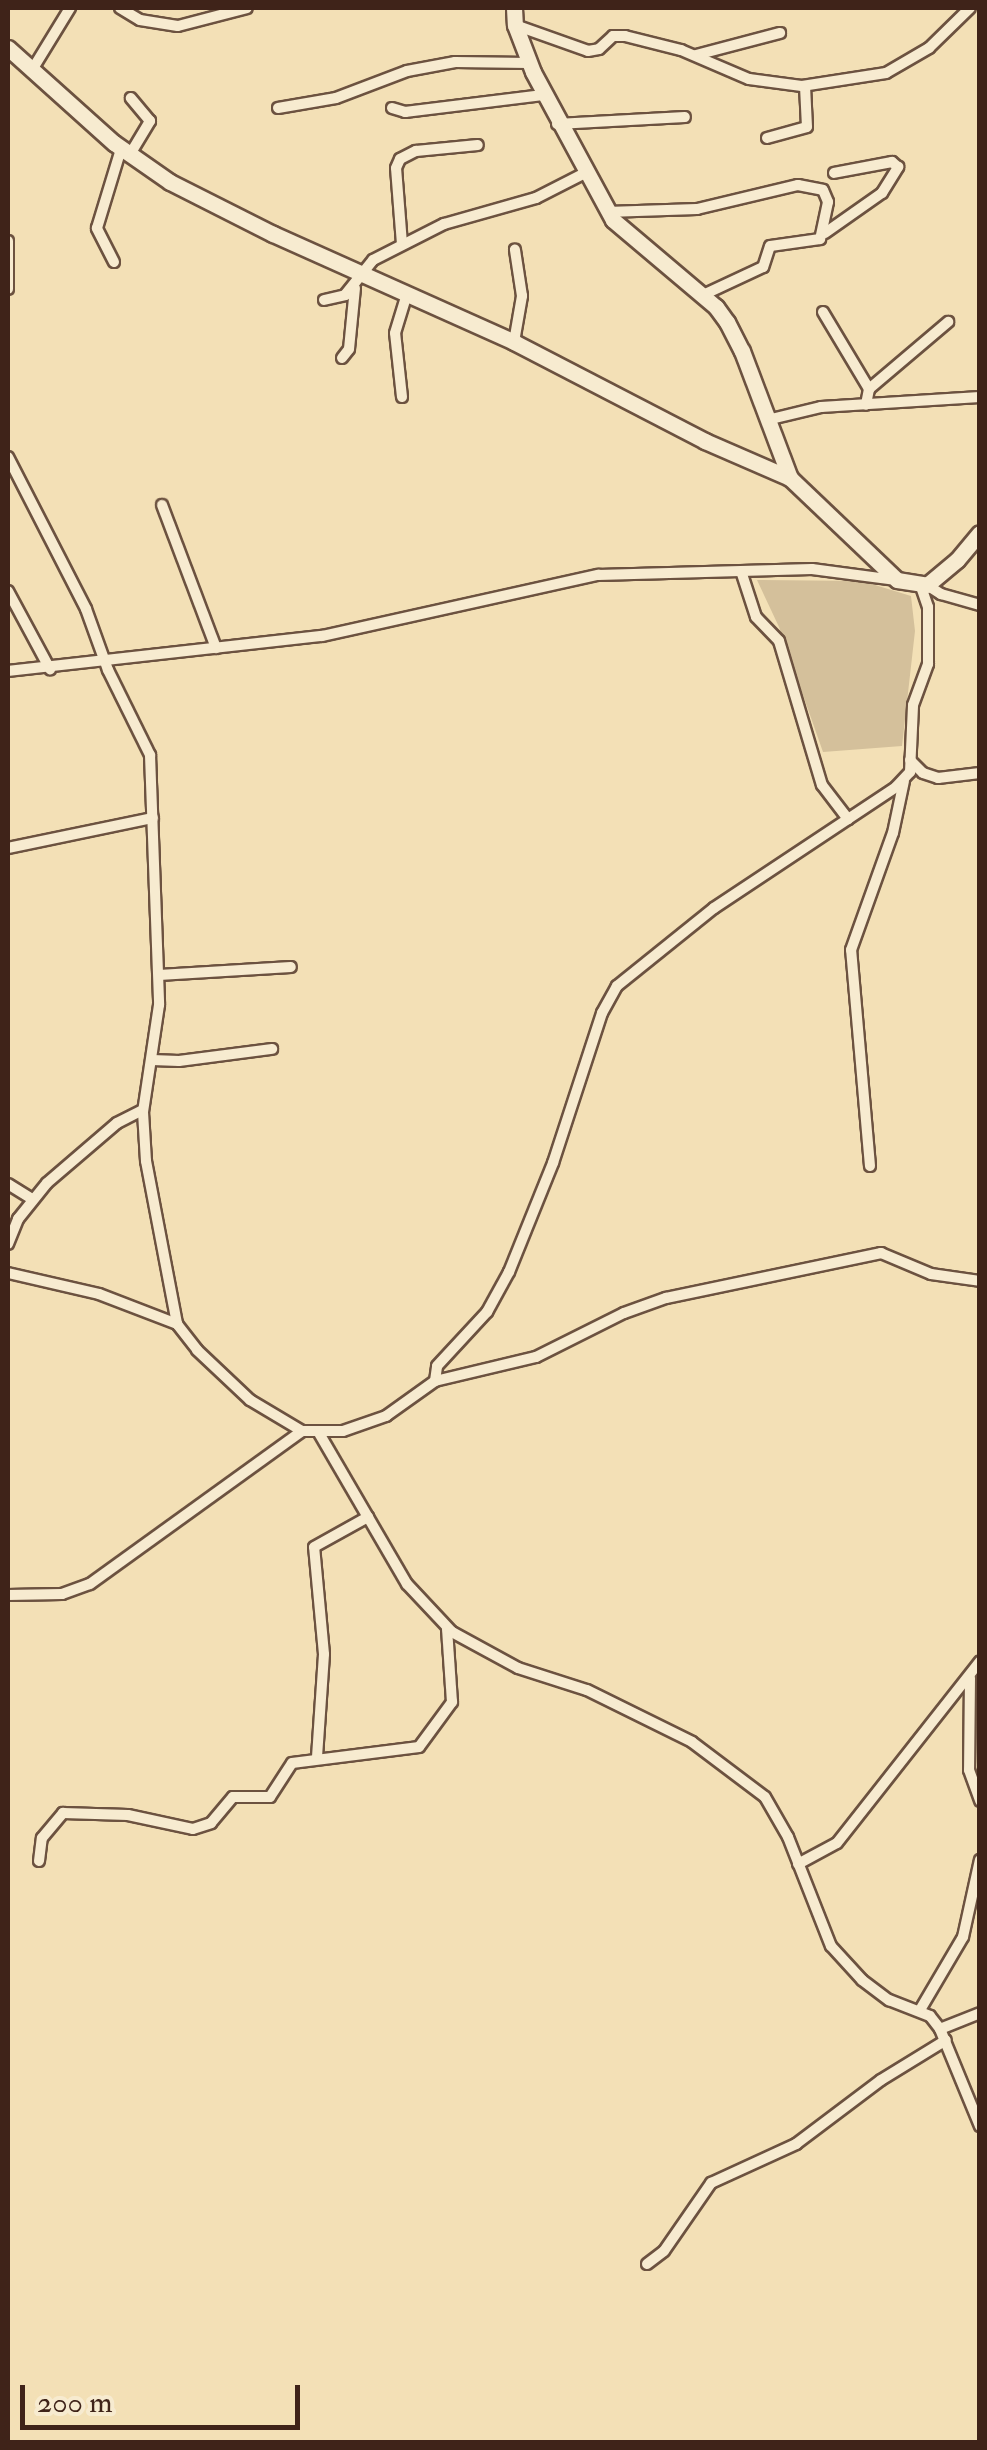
<!DOCTYPE html>
<style>
body{margin:0}
#map{position:relative;width:987px;height:2450px;overflow:hidden;background:#f3e0b6;font-family:"IM FELL Double Pica",serif}
div>[style]{position:absolute}
[style*='--x']{left:calc(var(--x)*1px);top:calc(var(--y)*1px);width:calc(var(--w)*1px);rotate:calc(var(--a)*1deg)}
.green>*{inset:0;background:#d4c09b}
.roads{filter:drop-shadow(2px 0 #6c5240) drop-shadow(-2px 0 #6c5240) drop-shadow(0 2px #6c5240) drop-shadow(0 -2px #6c5240)}
.street>*{height:10px;margin:-5px;padding:0 5px;transform-origin:5px;border-radius:5px;background:#f7ebd0}
.secondary>*{height:15px;margin:-7.5px;padding:0 7.5px;transform-origin:7.5px;border-radius:7.5px;background:#f7ebd0}
span{translate:-50% -50%;white-space:nowrap;text-align:center;line-height:1.15;-webkit-text-stroke:9px #f7ebd0;paint-order:stroke}
.frame{position:absolute;inset:0;border:10px solid #3f2319;pointer-events:none}
.scale{position:absolute;left:20px;top:2385px;width:280px;height:45px;box-sizing:border-box;border:5px solid #3f2319;border-top:0;padding-left:12px;font-size:30px;line-height:35px;white-space:nowrap;color:#3f2319;-webkit-text-stroke:8px #f7ebd0;paint-order:stroke}
</style>
<div id="map">
<div class="green">
<i style="clip-path:polygon(757px 580px,862px 581px,911px 596px,915px 631px,902px 746px,823px 752px,779px 627px)"></i>
</div>
<div class="roads">
<div class="street">
<i style="--x:120;--y:8;--w:23;--a:31"></i>
<i style="--x:140;--y:20;--w:38;--a:9"></i>
<i style="--x:178;--y:26;--w:71;--a:-14.6"></i>
<i style="--x:515;--y:25;--w:77;--a:19.6"></i>
<i style="--x:588;--y:51;--w:11;--a:-10"></i>
<i style="--x:599;--y:49;--w:19;--a:-43"></i>
<i style="--x:613;--y:36;--w:12;--a:0"></i>
<i style="--x:625;--y:36;--w:58;--a:14"></i>
<i style="--x:681;--y:50;--w:74;--a:23.1"></i>
<i style="--x:749;--y:79;--w:53;--a:7.5"></i>
<i style="--x:802;--y:86;--w:85;--a:-8.8"></i>
<i style="--x:886;--y:73;--w:50;--a:-30.2"></i>
<i style="--x:929;--y:48;--w:57;--a:-44.3"></i>
<i style="--x:696;--y:55;--w:87;--a:-14.7"></i>
<i style="--x:32;--y:70;--w:73;--a:-58.5"></i>
<i style="--x:278;--y:108;--w:59;--a:-9.8"></i>
<i style="--x:336;--y:98;--w:76;--a:-20.8"></i>
<i style="--x:407;--y:71;--w:49;--a:-10.6"></i>
<i style="--x:455;--y:62;--w:74;--a:0.8"></i>
<i style="--x:392;--y:108;--w:14;--a:17"></i>
<i style="--x:405;--y:112;--w:139;--a:-7"></i>
<i style="--x:557;--y:124;--w:128;--a:-3.1"></i>
<i style="--x:767;--y:138;--w:41;--a:-15.4"></i>
<i style="--x:807;--y:127;--w:41;--a:-92.8"></i>
<i style="--x:129;--y:156;--w:41;--a:-59"></i>
<i style="--x:150;--y:121;--w:30;--a:-130"></i>
<i style="--x:607;--y:212;--w:90;--a:-1.9"></i>
<i style="--x:697;--y:209;--w:104;--a:-13.4"></i>
<i style="--x:798;--y:185;--w:25;--a:11"></i>
<i style="--x:823;--y:190;--w:13;--a:67"></i>
<i style="--x:828;--y:202;--w:38;--a:102"></i>
<i style="--x:820;--y:239;--w:50;--a:172"></i>
<i style="--x:770;--y:246;--w:22;--a:108"></i>
<i style="--x:763;--y:267;--w:68;--a:154.9"></i>
<i style="--x:825;--y:233;--w:70;--a:-35.1"></i>
<i style="--x:882;--y:193;--w:31;--a:-58"></i>
<i style="--x:898;--y:167;--w:8;--a:-140"></i>
<i style="--x:892;--y:162;--w:59;--a:169.3"></i>
<i style="--x:8;--y:241;--w:48;--a:90"></i>
<i style="--x:402;--y:244;--w:76;--a:-94.5"></i>
<i style="--x:396;--y:168;--w:10;--a:-66"></i>
<i style="--x:400;--y:159;--w:18;--a:-27"></i>
<i style="--x:416;--y:151;--w:62;--a:-5.5"></i>
<i style="--x:114;--y:262;--w:38;--a:-117"></i>
<i style="--x:97;--y:228;--w:83;--a:-73.1"></i>
<i style="--x:324;--y:300;--w:22;--a:-13"></i>
<i style="--x:345;--y:295;--w:45;--a:-51.3"></i>
<i style="--x:373;--y:260;--w:80;--a:-26.9"></i>
<i style="--x:444;--y:224;--w:96;--a:-15.8"></i>
<i style="--x:536;--y:198;--w:55;--a:-27"></i>
<i style="--x:823;--y:312;--w:90;--a:59.1"></i>
<i style="--x:869;--y:389;--w:16;--a:101"></i>
<i style="--x:514;--y:342;--w:47;--a:-80.1"></i>
<i style="--x:522;--y:296;--w:47;--a:-98.7"></i>
<i style="--x:342;--y:358;--w:11;--a:-52"></i>
<i style="--x:349;--y:349;--w:61;--a:-84.4"></i>
<i style="--x:869;--y:389;--w:104;--a:-40.3"></i>
<i style="--x:402;--y:397;--w:64;--a:-96.2"></i>
<i style="--x:395;--y:333;--w:39;--a:-73"></i>
<i style="--x:767;--y:420;--w:56;--a:-13.5"></i>
<i style="--x:821;--y:407;--w:159;--a:-3.6"></i>
<i style="--x:8;--y:457;--w:171;--a:62.8"></i>
<i style="--x:86;--y:609;--w:65;--a:70.2"></i>
<i style="--x:108;--y:670;--w:95;--a:63.7"></i>
<i style="--x:150;--y:755;--w:250;--a:87.9"></i>
<i style="--x:159;--y:1005;--w:108;--a:98.5"></i>
<i style="--x:143;--y:1112;--w:49;--a:86.5"></i>
<i style="--x:146;--y:1161;--w:166;--a:79.2"></i>
<i style="--x:177;--y:1324;--w:33;--a:52"></i>
<i style="--x:197;--y:1350;--w:73;--a:43.3"></i>
<i style="--x:250;--y:1400;--w:61;--a:30.8"></i>
<i style="--x:302;--y:1431;--w:41;--a:0"></i>
<i style="--x:343;--y:1431;--w:46;--a:-19.2"></i>
<i style="--x:386;--y:1416;--w:60;--a:-35.5"></i>
<i style="--x:435;--y:1381;--w:104;--a:-13.4"></i>
<i style="--x:536;--y:1357;--w:98;--a:-26.6"></i>
<i style="--x:624;--y:1313;--w:45;--a:-19.7"></i>
<i style="--x:666;--y:1298;--w:220;--a:-11.8"></i>
<i style="--x:881;--y:1253;--w:54;--a:22.8"></i>
<i style="--x:931;--y:1274;--w:49;--a:8.1"></i>
<i style="--x:162;--y:505;--w:153;--a:69.3"></i>
<i style="--x:742;--y:574;--w:45;--a:72"></i>
<i style="--x:756;--y:617;--w:33;--a:46"></i>
<i style="--x:779;--y:641;--w:150;--a:73.4"></i>
<i style="--x:822;--y:785;--w:43;--a:52.6"></i>
<i style="--x:927;--y:585;--w:17;--a:33"></i>
<i style="--x:941;--y:594;--w:41;--a:15.8"></i>
<i style="--x:8;--y:591;--w:89;--a:61.7"></i>
<i style="--x:8;--y:671;--w:316;--a:-6.4"></i>
<i style="--x:322;--y:636;--w:283;--a:-12.5"></i>
<i style="--x:598;--y:575;--w:214;--a:-1.6"></i>
<i style="--x:812;--y:569;--w:85;--a:7.5"></i>
<i style="--x:910;--y:760;--w:18;--a:45"></i>
<i style="--x:923;--y:773;--w:16;--a:18"></i>
<i style="--x:938;--y:778;--w:42;--a:-6.8"></i>
<i style="--x:8;--y:848;--w:148;--a:-11.7"></i>
<i style="--x:159;--y:975;--w:132;--a:-3.5"></i>
<i style="--x:152;--y:1060;--w:27;--a:2"></i>
<i style="--x:179;--y:1061;--w:94;--a:-7.4"></i>
<i style="--x:870;--y:1166;--w:217;--a:-95"></i>
<i style="--x:851;--y:950;--w:124;--a:-70.3"></i>
<i style="--x:893;--y:833;--w:53;--a:-78.1"></i>
<i style="--x:8;--y:1184;--w:28;--a:32"></i>
<i style="--x:8;--y:1244;--w:27;--a:-68"></i>
<i style="--x:18;--y:1219;--w:46;--a:-51.1"></i>
<i style="--x:47;--y:1183;--w:92;--a:-40.6"></i>
<i style="--x:117;--y:1123;--w:29;--a:-27"></i>
<i style="--x:8;--y:1273;--w:93;--a:13"></i>
<i style="--x:99;--y:1294;--w:84;--a:21"></i>
<i style="--x:435;--y:1381;--w:15;--a:-82"></i>
<i style="--x:437;--y:1366;--w:74;--a:-47.2"></i>
<i style="--x:487;--y:1312;--w:46;--a:-61.2"></i>
<i style="--x:509;--y:1272;--w:118;--a:-68"></i>
<i style="--x:553;--y:1163;--w:158;--a:-71.9"></i>
<i style="--x:602;--y:1013;--w:31;--a:-61"></i>
<i style="--x:617;--y:986;--w:124;--a:-38.8"></i>
<i style="--x:714;--y:908;--w:219;--a:-33.6"></i>
<i style="--x:896;--y:787;--w:21;--a:-47"></i>
<i style="--x:910;--y:772;--w:67;--a:-87.4"></i>
<i style="--x:913;--y:705;--w:44;--a:-69.9"></i>
<i style="--x:928;--y:664;--w:57;--a:-90"></i>
<i style="--x:928;--y:607;--w:21;--a:-109"></i>
<i style="--x:319;--y:1433;--w:175;--a:59.8"></i>
<i style="--x:407;--y:1584;--w:66;--a:46.8"></i>
<i style="--x:452;--y:1632;--w:75;--a:28.6"></i>
<i style="--x:518;--y:1668;--w:72;--a:17.7"></i>
<i style="--x:587;--y:1690;--w:117;--a:26.3"></i>
<i style="--x:692;--y:1742;--w:91;--a:37"></i>
<i style="--x:765;--y:1797;--w:46;--a:60.1"></i>
<i style="--x:788;--y:1837;--w:117;--a:68.5"></i>
<i style="--x:831;--y:1946;--w:46;--a:47.6"></i>
<i style="--x:862;--y:1980;--w:34;--a:37"></i>
<i style="--x:889;--y:2000;--w:44;--a:21.3"></i>
<i style="--x:930;--y:2016;--w:16;--a:52"></i>
<i style="--x:940;--y:2029;--w:105;--a:67.6"></i>
<i style="--x:8;--y:1595;--w:54;--a:-1.1"></i>
<i style="--x:62;--y:1594;--w:30;--a:-20"></i>
<i style="--x:90;--y:1584;--w:261;--a:-35.8"></i>
<i style="--x:970;--y:1678;--w:92;--a:90.6"></i>
<i style="--x:969;--y:1770;--w:33;--a:70"></i>
<i style="--x:317;--y:1757;--w:103;--a:-86.1"></i>
<i style="--x:324;--y:1654;--w:107;--a:-95.3"></i>
<i style="--x:314;--y:1547;--w:62;--a:-29.1"></i>
<i style="--x:39;--y:1861;--w:23;--a:-83"></i>
<i style="--x:42;--y:1838;--w:33;--a:-50"></i>
<i style="--x:63;--y:1813;--w:65;--a:1.8"></i>
<i style="--x:128;--y:1815;--w:66;--a:12.2"></i>
<i style="--x:193;--y:1829;--w:19;--a:-18"></i>
<i style="--x:211;--y:1823;--w:34;--a:-50"></i>
<i style="--x:233;--y:1797;--w:37;--a:0"></i>
<i style="--x:270;--y:1797;--w:40;--a:-57.1"></i>
<i style="--x:292;--y:1763;--w:128;--a:-7.2"></i>
<i style="--x:419;--y:1747;--w:56;--a:-53.7"></i>
<i style="--x:452;--y:1702;--w:74;--a:-93.9"></i>
<i style="--x:798;--y:1864;--w:44;--a:-28.3"></i>
<i style="--x:837;--y:1843;--w:231;--a:-51.8"></i>
<i style="--x:920;--y:2010;--w:85;--a:-59.5"></i>
<i style="--x:963;--y:1937;--w:79;--a:-77.6"></i>
<i style="--x:940;--y:2029;--w:43;--a:-21.8"></i>
<i style="--x:647;--y:2264;--w:21;--a:-37"></i>
<i style="--x:664;--y:2251;--w:83;--a:-55.3"></i>
<i style="--x:711;--y:2183;--w:94;--a:-24.6"></i>
<i style="--x:796;--y:2144;--w:106;--a:-37"></i>
<i style="--x:881;--y:2080;--w:76;--a:-31.6"></i>
</div>
<div class="secondary">
<i style="--x:514;--y:8;--w:17;--a:87"></i>
<i style="--x:515;--y:25;--w:50;--a:69"></i>
<i style="--x:533;--y:72;--w:168;--a:61.6"></i>
<i style="--x:613;--y:220;--w:135;--a:40.2"></i>
<i style="--x:716;--y:307;--w:19;--a:54"></i>
<i style="--x:727;--y:322;--w:33;--a:63"></i>
<i style="--x:742;--y:351;--w:136;--a:69.3"></i>
<i style="--x:8;--y:48;--w:142;--a:41.9"></i>
<i style="--x:114;--y:143;--w:68;--a:34.9"></i>
<i style="--x:170;--y:182;--w:115;--a:26.8"></i>
<i style="--x:273;--y:234;--w:264;--a:24.1"></i>
<i style="--x:514;--y:342;--w:215;--a:27.4"></i>
<i style="--x:705;--y:441;--w:93;--a:23.5"></i>
<i style="--x:790;--y:478;--w:148;--a:43.6"></i>
<i style="--x:897;--y:580;--w:30;--a:9"></i>
<i style="--x:927;--y:585;--w:39;--a:-40"></i>
<i style="--x:957;--y:560;--w:35;--a:-50"></i>
</div>
</div>
<div class="frame"></div>
<div class="scale">200 m</div>
</div>
